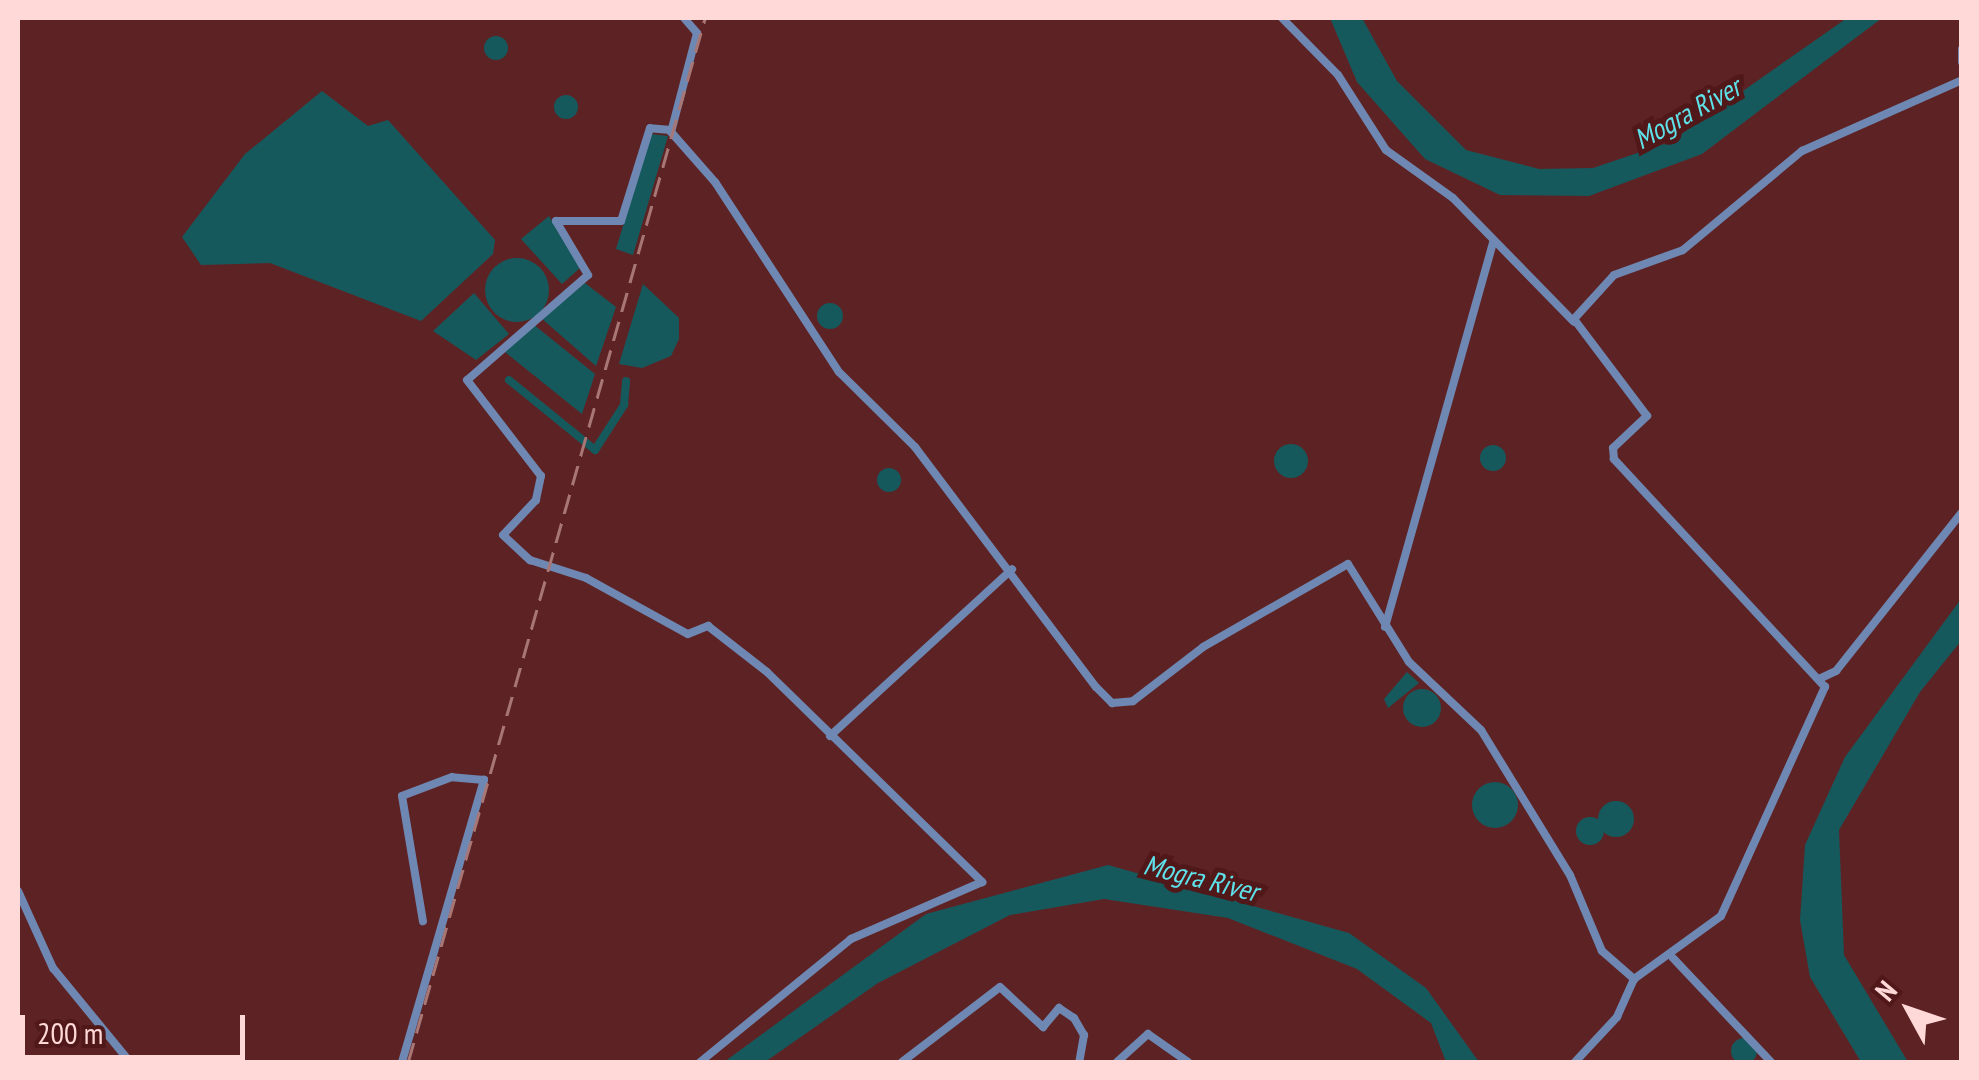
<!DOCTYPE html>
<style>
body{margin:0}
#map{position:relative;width:1979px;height:1080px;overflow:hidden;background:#5d2324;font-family:"PT Sans Narrow",sans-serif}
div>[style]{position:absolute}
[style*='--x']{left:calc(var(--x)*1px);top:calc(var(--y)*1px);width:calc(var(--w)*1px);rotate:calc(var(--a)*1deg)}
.water>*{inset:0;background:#16595d}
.round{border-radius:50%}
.canal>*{height:8px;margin:-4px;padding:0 4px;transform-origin:4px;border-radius:4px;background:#16595d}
.street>*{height:8px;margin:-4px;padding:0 4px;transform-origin:4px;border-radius:4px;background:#6f88b3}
.rail>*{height:2.5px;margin-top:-1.25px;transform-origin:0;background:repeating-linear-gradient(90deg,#a77675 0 20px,transparent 0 30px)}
span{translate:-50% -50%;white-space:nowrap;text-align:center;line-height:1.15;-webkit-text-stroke:10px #51181a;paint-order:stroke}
.water-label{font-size:28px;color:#5fe1e9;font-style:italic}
.frame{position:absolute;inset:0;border:20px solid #ffd9d7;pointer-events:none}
.north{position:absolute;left:1859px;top:960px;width:100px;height:100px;-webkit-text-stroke:8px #51181a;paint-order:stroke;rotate:310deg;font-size:28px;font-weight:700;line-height:40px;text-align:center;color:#ffd9d7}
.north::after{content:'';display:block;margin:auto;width:35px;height:45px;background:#ffd9d7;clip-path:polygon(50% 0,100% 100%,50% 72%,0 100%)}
.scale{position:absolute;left:20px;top:1015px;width:225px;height:45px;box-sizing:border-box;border:5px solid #ffd9d7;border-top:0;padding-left:12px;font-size:30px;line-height:35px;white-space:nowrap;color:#ffd9d7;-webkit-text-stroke:8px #51181a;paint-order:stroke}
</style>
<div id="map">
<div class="water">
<i style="clip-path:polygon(1330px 18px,1362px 18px,1397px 81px,1466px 150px,1539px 169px,1593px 168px,1670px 142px,1847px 18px,1882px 18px,1702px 154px,1589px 196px,1500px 195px,1425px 159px,1357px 82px)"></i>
<i class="round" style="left:484px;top:36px;width:24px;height:24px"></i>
<i style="clip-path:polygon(322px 91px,368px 126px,388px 120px,495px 240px,493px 254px,421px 321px,270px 263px,201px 265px,182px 237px,245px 154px)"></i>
<i class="round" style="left:554px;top:95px;width:24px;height:24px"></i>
<i style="clip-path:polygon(651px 134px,668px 136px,633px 255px,616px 249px)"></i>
<i style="clip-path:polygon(549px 216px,580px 268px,562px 284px,521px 239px)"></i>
<i class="round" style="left:485px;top:258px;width:64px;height:64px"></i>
<i style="clip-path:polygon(585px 283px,616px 307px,596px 366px,541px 318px)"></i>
<i style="clip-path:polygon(643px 284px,679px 318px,679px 339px,671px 356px,642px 368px,619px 364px)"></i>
<i style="clip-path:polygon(474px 293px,509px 334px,476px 360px,433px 331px)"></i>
<i class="round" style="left:817px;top:303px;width:26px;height:26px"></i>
<i style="clip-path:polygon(533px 324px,595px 374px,582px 414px,505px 352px)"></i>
<i class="round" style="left:1274px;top:444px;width:34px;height:34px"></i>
<i class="round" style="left:1480px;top:445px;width:26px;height:26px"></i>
<i class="round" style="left:877px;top:468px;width:24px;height:24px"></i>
<i style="clip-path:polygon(1961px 599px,1961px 641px,1920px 692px,1839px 830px,1844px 955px,1908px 1062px,1861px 1062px,1810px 977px,1800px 920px,1805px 845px,1845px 757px)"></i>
<i style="clip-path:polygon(1407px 672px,1419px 683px,1388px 708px,1384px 699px)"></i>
<i class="round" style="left:1403px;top:689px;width:38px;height:38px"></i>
<i class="round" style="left:1472px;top:782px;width:46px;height:46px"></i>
<i class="round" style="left:1598px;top:801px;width:36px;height:36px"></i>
<i class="round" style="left:1576px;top:817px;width:28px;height:28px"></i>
<i style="clip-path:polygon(1108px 865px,1349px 933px,1426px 988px,1479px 1062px,1446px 1062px,1431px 1023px,1357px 969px,1228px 918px,1104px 899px,1010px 915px,878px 983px,765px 1062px,724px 1062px,926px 914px)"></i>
<i class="round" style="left:1731px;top:1038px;width:26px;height:26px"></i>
</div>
<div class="canal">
<i style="--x:509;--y:380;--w:111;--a:39.1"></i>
<i style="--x:595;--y:450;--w:54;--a:-57.2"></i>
<i style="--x:624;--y:405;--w:24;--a:-85"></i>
</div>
<div class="street">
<i style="--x:684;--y:18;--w:20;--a:49"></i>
<i style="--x:697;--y:33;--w:102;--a:104.7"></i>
<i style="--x:671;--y:132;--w:67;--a:48.7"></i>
<i style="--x:715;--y:182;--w:227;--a:56.9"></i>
<i style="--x:839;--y:372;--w:107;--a:44.6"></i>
<i style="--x:915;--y:447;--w:301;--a:53"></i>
<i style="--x:1096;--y:687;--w:23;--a:45"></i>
<i style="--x:1112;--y:703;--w:21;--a:-5"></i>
<i style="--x:1133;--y:701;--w:88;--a:-37.6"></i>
<i style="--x:1203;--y:647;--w:167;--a:-29.8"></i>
<i style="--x:1348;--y:564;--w:115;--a:58.1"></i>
<i style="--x:1409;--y:662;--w:99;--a:43.4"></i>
<i style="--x:1481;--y:730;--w:170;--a:58.5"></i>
<i style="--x:1570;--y:875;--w:82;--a:67.2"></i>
<i style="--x:1602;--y:951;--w:43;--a:41.2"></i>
<i style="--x:1634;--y:979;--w:107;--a:-35.9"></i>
<i style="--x:1721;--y:916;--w:252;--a:-65.6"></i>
<i style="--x:1825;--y:687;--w:311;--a:-132.8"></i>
<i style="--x:1614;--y:459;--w:11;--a:-95"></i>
<i style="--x:1613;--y:448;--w:47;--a:-43.3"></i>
<i style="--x:1647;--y:416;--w:121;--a:-127"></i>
<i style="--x:1574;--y:319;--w:59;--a:-47.7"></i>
<i style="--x:1614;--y:275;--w:73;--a:-19.9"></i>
<i style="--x:1683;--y:250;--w:155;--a:-39.8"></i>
<i style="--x:1802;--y:151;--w:175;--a:-23.9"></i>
<i style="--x:1282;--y:18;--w:80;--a:45.5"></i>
<i style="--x:1338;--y:75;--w:89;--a:57.4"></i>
<i style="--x:1386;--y:150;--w:82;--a:35.6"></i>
<i style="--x:1453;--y:198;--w:173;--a:45.7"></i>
<i style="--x:1962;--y:49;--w:13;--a:90"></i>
<i style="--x:671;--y:130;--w:21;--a:-175"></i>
<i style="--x:650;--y:128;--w:97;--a:107.3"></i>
<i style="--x:621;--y:221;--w:65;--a:180"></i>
<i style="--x:556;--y:221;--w:63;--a:59.3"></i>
<i style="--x:588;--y:275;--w:160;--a:139"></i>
<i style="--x:467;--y:380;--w:121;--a:52.4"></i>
<i style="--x:541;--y:476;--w:25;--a:102"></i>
<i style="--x:536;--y:500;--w:48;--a:133.3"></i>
<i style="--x:503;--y:535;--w:37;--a:43"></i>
<i style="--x:530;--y:560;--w:59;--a:17.8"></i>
<i style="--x:586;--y:578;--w:116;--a:28.8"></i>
<i style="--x:688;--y:634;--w:22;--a:-22"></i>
<i style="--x:708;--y:626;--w:75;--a:37.9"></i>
<i style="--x:767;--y:672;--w:301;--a:44.3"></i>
<i style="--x:982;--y:882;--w:143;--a:156.5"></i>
<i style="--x:851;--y:939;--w:195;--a:140.8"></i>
<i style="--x:1385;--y:627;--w:399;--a:-74.3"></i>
<i style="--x:1819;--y:679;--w:19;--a:-25"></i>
<i style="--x:1836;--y:671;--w:203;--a:-51.6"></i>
<i style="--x:830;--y:736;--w:247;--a:-42.5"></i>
<i style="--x:18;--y:891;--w:85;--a:65.6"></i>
<i style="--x:53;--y:968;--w:122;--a:50.7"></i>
<i style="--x:1673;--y:958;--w:143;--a:46.7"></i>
<i style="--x:402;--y:1062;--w:294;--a:-73.8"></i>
<i style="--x:484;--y:780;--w:32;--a:-175"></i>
<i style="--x:452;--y:777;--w:53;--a:159.2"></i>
<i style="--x:402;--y:796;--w:127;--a:80.5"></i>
<i style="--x:902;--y:1062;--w:123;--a:-37.4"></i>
<i style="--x:1000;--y:987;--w:59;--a:42.9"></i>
<i style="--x:1043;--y:1027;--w:25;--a:-50"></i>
<i style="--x:1059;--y:1008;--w:18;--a:34"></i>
<i style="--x:1074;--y:1018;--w:20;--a:60"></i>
<i style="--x:1084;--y:1035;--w:27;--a:100"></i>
<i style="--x:1117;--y:1062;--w:42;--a:-42.1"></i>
<i style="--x:1148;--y:1034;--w:49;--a:35"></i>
<i style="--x:1575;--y:1062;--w:62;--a:-47"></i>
<i style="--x:1617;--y:1017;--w:42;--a:-65.9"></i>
</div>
<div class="rail">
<i style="--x:408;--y:1062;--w:1085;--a:-74.12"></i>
</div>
<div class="water-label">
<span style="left:1687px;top:113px;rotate:-29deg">Mogra River</span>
<span style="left:1201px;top:878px;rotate:14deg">Mogra River</span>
</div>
<div class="frame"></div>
<div class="north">N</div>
<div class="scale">200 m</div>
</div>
